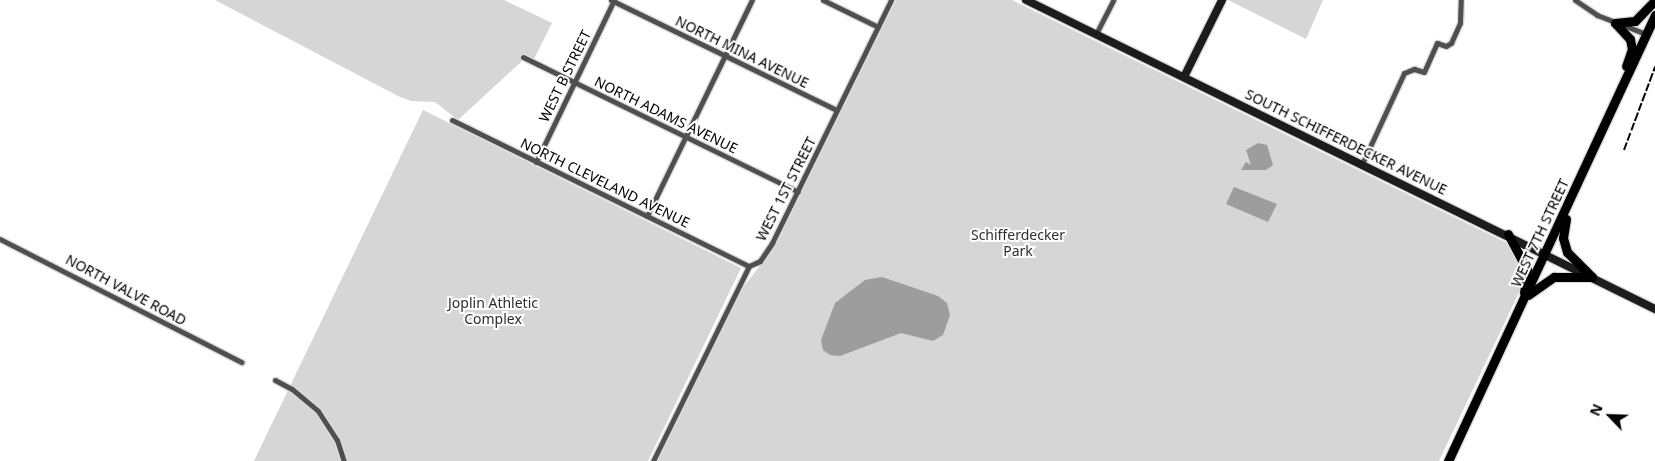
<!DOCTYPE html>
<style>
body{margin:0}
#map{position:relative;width:1655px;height:461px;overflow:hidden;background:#fff;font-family:"Noto Sans",sans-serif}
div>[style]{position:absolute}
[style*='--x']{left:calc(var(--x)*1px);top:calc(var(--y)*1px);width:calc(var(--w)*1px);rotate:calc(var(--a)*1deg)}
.green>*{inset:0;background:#d6d6d6}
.water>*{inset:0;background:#9d9d9d}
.roads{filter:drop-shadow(1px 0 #dbdbdb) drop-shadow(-1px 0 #dbdbdb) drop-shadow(0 1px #dbdbdb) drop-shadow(0 -1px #dbdbdb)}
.street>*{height:5px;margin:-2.5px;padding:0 2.5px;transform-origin:2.5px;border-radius:2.5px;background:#4f4f4f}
.secondary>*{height:8px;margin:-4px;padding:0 4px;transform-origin:4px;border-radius:4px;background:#1c1c1c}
.primary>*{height:9px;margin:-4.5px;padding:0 4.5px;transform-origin:4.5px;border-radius:4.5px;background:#000}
.rail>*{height:2px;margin-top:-1px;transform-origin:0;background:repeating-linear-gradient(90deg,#000 0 8px,transparent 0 10.5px)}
span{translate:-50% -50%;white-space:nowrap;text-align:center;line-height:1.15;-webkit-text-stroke:4px #fff;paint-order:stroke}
.street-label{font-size:14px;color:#000}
.park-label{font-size:14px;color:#2d2d2d}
.north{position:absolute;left:1585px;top:391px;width:50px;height:50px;-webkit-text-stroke:4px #fff;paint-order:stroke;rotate:294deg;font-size:14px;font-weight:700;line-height:20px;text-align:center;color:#000}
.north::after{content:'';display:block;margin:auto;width:18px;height:22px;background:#000;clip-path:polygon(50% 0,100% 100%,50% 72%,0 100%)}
</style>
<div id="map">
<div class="green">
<i style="clip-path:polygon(215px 0,504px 0,552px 23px,534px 59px,522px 61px,458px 120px,435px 102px,411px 101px,398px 96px)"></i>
<i style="clip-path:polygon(896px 0,1012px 0,1509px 244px,1524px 267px,1523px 284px,1439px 461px,656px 461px,741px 290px,775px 246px)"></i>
<i style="clip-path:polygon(1228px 0,1323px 0,1306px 39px)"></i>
<i style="clip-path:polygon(423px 110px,741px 268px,648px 461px,254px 461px)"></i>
</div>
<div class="water">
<i style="clip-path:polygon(1258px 143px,1267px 145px,1273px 165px,1266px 170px,1241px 170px,1246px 162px,1251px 165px,1246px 150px)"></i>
<i style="clip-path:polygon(1234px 187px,1277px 204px,1268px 222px,1226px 204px)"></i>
<i style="clip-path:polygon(882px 277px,938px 296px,947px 303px,950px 315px,943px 335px,933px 341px,901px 333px,840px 356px,830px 355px,823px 350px,821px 340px,835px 303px,865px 280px)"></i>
</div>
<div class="roads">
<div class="street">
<i style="--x:611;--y:0;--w:251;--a:26"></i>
<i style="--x:823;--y:0;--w:61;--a:26.1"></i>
<i style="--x:1575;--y:0;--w:27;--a:34"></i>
<i style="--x:1597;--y:15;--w:53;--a:21.2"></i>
<i style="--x:1096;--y:34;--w:38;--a:-63"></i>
<i style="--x:523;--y:57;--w:306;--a:26.1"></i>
<i style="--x:452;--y:120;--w:331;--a:26.2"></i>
<i style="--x:536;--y:162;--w:180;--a:-64.3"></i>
<i style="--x:1362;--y:164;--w:100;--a:-65.2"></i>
<i style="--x:1404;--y:73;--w:11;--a:-22"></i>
<i style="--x:1414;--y:69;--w:10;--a:17"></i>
<i style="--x:1424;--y:72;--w:32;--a:-66"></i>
<i style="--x:1437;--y:43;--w:9;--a:18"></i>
<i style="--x:1446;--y:46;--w:6;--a:-31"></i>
<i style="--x:1451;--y:43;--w:22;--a:-66"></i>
<i style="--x:1460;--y:23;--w:23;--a:-88"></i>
<i style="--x:647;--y:216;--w:240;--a:-64.1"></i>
<i style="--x:0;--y:239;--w:271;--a:27"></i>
<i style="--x:275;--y:380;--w:19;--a:28"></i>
<i style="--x:292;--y:389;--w:34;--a:40"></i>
<i style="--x:318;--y:411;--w:35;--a:57"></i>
<i style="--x:337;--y:440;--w:22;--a:72"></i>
<i style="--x:653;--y:461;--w:217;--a:-63.8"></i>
<i style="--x:749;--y:266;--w:12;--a:-24"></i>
<i style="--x:760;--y:261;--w:22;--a:-56"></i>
<i style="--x:772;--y:243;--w:271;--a:-63.9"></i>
</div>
<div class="secondary">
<i style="--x:1026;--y:0;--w:701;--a:26.16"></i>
<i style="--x:1184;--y:77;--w:86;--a:-63.7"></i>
</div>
<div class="primary">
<i style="--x:1615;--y:23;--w:22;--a:47"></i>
<i style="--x:1630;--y:39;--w:10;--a:79"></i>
<i style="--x:1632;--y:49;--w:18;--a:109"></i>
<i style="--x:1615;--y:23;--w:20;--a:-6"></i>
<i style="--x:1635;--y:21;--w:29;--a:-46"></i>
<i style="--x:1566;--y:219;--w:19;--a:99"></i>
<i style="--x:1563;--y:238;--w:15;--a:74"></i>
<i style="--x:1567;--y:252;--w:35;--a:45"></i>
<i style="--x:1508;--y:234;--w:40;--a:62"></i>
<i style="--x:1527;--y:269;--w:24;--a:97"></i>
<i style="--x:1528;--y:295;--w:32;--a:-35"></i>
<i style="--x:1554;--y:277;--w:38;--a:0"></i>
<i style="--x:1448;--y:461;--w:492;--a:-65.1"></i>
</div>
</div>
<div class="rail">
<i style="--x:1624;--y:150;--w:89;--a:-69.5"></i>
</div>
<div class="street-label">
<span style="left:742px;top:52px;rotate:26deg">NORTH MINA AVENUE</span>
<span style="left:565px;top:76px;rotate:-64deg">WEST B STREET</span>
<span style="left:666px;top:115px;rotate:26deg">NORTH ADAMS AVENUE</span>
<span style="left:1346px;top:142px;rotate:26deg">SOUTH SCHIFFERDECKER AVENUE</span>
<span style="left:605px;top:183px;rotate:26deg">NORTH CLEVELAND AVENUE</span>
<span style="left:786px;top:189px;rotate:-63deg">WEST 1ST STREET</span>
<span style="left:1540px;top:233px;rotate:-65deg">WEST 7TH STREET</span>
<span style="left:126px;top:290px;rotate:28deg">NORTH VALVE ROAD</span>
</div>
<div class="park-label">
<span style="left:1018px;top:243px">Schifferdecker<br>Park</span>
<span style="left:493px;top:311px">Joplin Athletic<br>Complex</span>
</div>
<div class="north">N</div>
</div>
